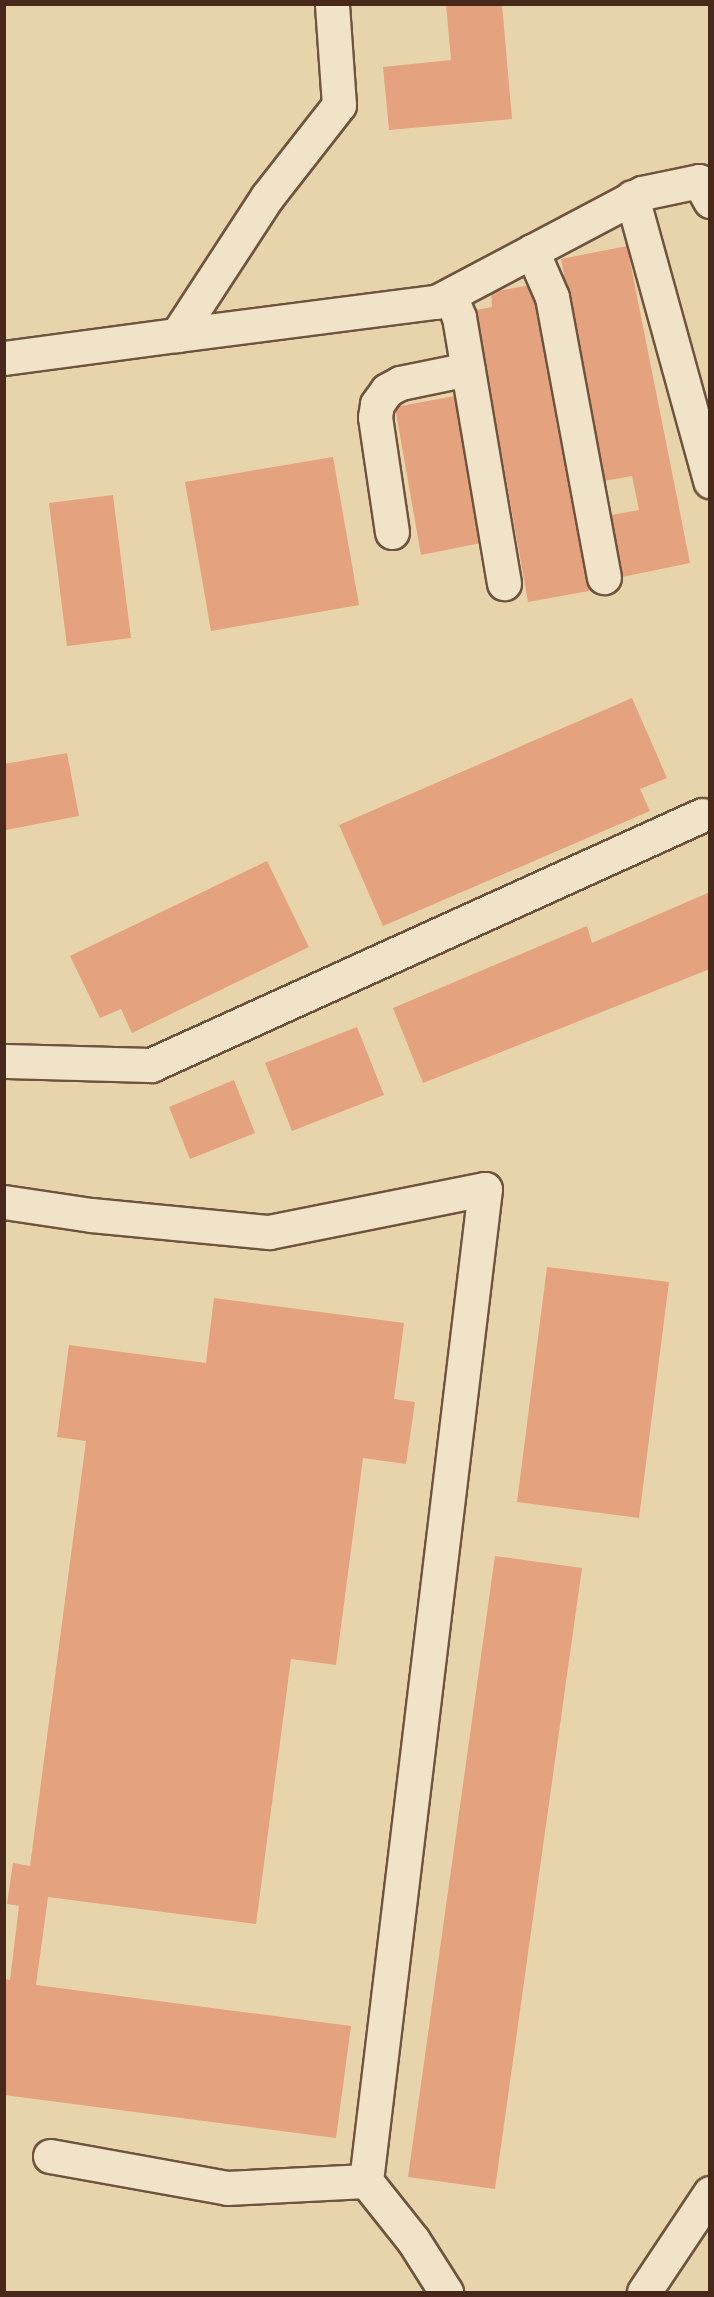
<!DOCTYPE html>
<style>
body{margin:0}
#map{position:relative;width:714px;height:2297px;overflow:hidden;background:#e8d4ab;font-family:"Old Standard TT",serif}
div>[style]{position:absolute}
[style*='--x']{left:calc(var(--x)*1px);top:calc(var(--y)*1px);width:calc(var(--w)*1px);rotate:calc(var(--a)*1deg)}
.building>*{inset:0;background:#e5a27f}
.roads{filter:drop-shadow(2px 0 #6f533f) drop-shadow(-2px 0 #6f533f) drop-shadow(0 2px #6f533f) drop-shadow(0 -2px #6f533f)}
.minor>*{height:33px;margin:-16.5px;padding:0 16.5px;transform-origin:16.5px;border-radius:16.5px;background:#f0e3c8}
span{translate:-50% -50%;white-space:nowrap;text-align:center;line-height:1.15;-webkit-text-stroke:5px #f0e3c8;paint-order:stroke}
.frame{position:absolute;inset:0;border:6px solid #47281b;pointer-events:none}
</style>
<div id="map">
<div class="building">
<i style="clip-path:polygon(446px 4px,502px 4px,512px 119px,389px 130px,383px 67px,451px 60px)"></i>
<i style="clip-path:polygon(627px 246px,690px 563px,622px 577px,611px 515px,639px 510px,632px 476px,604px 481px,561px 259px)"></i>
<i style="clip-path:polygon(537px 284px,589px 591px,528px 602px,476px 310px,492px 307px,491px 292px)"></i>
<i style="clip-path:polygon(455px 396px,481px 543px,421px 555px,395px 407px)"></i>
<i style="clip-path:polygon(333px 457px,359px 605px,211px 631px,185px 482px)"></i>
<i style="clip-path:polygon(113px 495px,131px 638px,67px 646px,49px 503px)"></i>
<i style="clip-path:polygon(632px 698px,667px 778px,640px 789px,650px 811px,383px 926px,339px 825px)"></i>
<i style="clip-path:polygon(67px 753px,79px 816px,6px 830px,4px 764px)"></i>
<i style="clip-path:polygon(267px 861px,309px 947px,132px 1033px,121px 1009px,100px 1018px,70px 956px)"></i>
<i style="clip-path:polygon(710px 892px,710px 969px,423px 1083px,393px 1008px,587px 926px,592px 943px)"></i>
<i style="clip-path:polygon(357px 1027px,384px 1095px,292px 1131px,265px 1063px)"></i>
<i style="clip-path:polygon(234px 1080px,255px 1133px,190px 1159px,169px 1107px)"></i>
<i style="clip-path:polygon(547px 1267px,669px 1282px,639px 1518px,517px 1502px)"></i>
<i style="clip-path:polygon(214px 1298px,404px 1323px,394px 1399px,415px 1402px,406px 1464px,363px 1458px,336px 1665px,291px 1659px,256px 1924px,48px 1897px,36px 1985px,351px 2026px,336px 2138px,4px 2095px,4px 1979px,10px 1980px,19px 1906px,7px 1904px,13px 1863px,30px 1866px,86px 1441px,57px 1437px,69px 1345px,206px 1363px)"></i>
<i style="clip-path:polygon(495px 1556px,582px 1568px,495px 2189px,408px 2177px)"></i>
</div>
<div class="roads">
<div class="minor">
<i style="--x:632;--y:197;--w:295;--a:74.6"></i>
<i style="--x:532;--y:251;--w:50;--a:66.5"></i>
<i style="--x:552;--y:297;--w:285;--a:79.5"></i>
<i style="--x:450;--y:295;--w:24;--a:68"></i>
<i style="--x:459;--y:317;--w:270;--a:80.4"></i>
<i style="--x:177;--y:335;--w:261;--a:-7.3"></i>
<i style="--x:436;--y:302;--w:233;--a:-27.9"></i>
<i style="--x:642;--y:193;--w:58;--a:-11.9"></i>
<i style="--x:699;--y:181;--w:23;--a:61"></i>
<i style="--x:4;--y:358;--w:175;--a:-7.6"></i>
<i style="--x:177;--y:335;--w:165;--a:-56.9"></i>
<i style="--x:267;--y:197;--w:117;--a:-52"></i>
<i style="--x:339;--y:105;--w:101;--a:-94"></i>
<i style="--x:392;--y:532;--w:116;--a:-98.4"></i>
<i style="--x:375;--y:417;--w:13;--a:-81"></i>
<i style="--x:377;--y:404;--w:17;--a:-54"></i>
<i style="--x:387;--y:390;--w:15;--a:-28"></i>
<i style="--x:400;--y:383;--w:69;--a:-11.6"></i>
<i style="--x:4;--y:1061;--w:147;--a:1.6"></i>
<i style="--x:151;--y:1065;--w:605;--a:-24.4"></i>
<i style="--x:4;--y:1202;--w:88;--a:8.5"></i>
<i style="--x:91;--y:1215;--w:179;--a:5.5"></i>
<i style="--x:269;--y:1232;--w:220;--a:-11.3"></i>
<i style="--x:485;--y:1189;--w:999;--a:96.84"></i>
<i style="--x:366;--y:2181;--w:75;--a:51.5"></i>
<i style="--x:413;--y:2240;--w:62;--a:57.6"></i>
<i style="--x:50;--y:2156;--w:180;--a:10.2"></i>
<i style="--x:227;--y:2188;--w:139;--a:-2.9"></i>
<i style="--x:644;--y:2292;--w:119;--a:-56.3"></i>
</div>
</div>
<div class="frame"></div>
</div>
